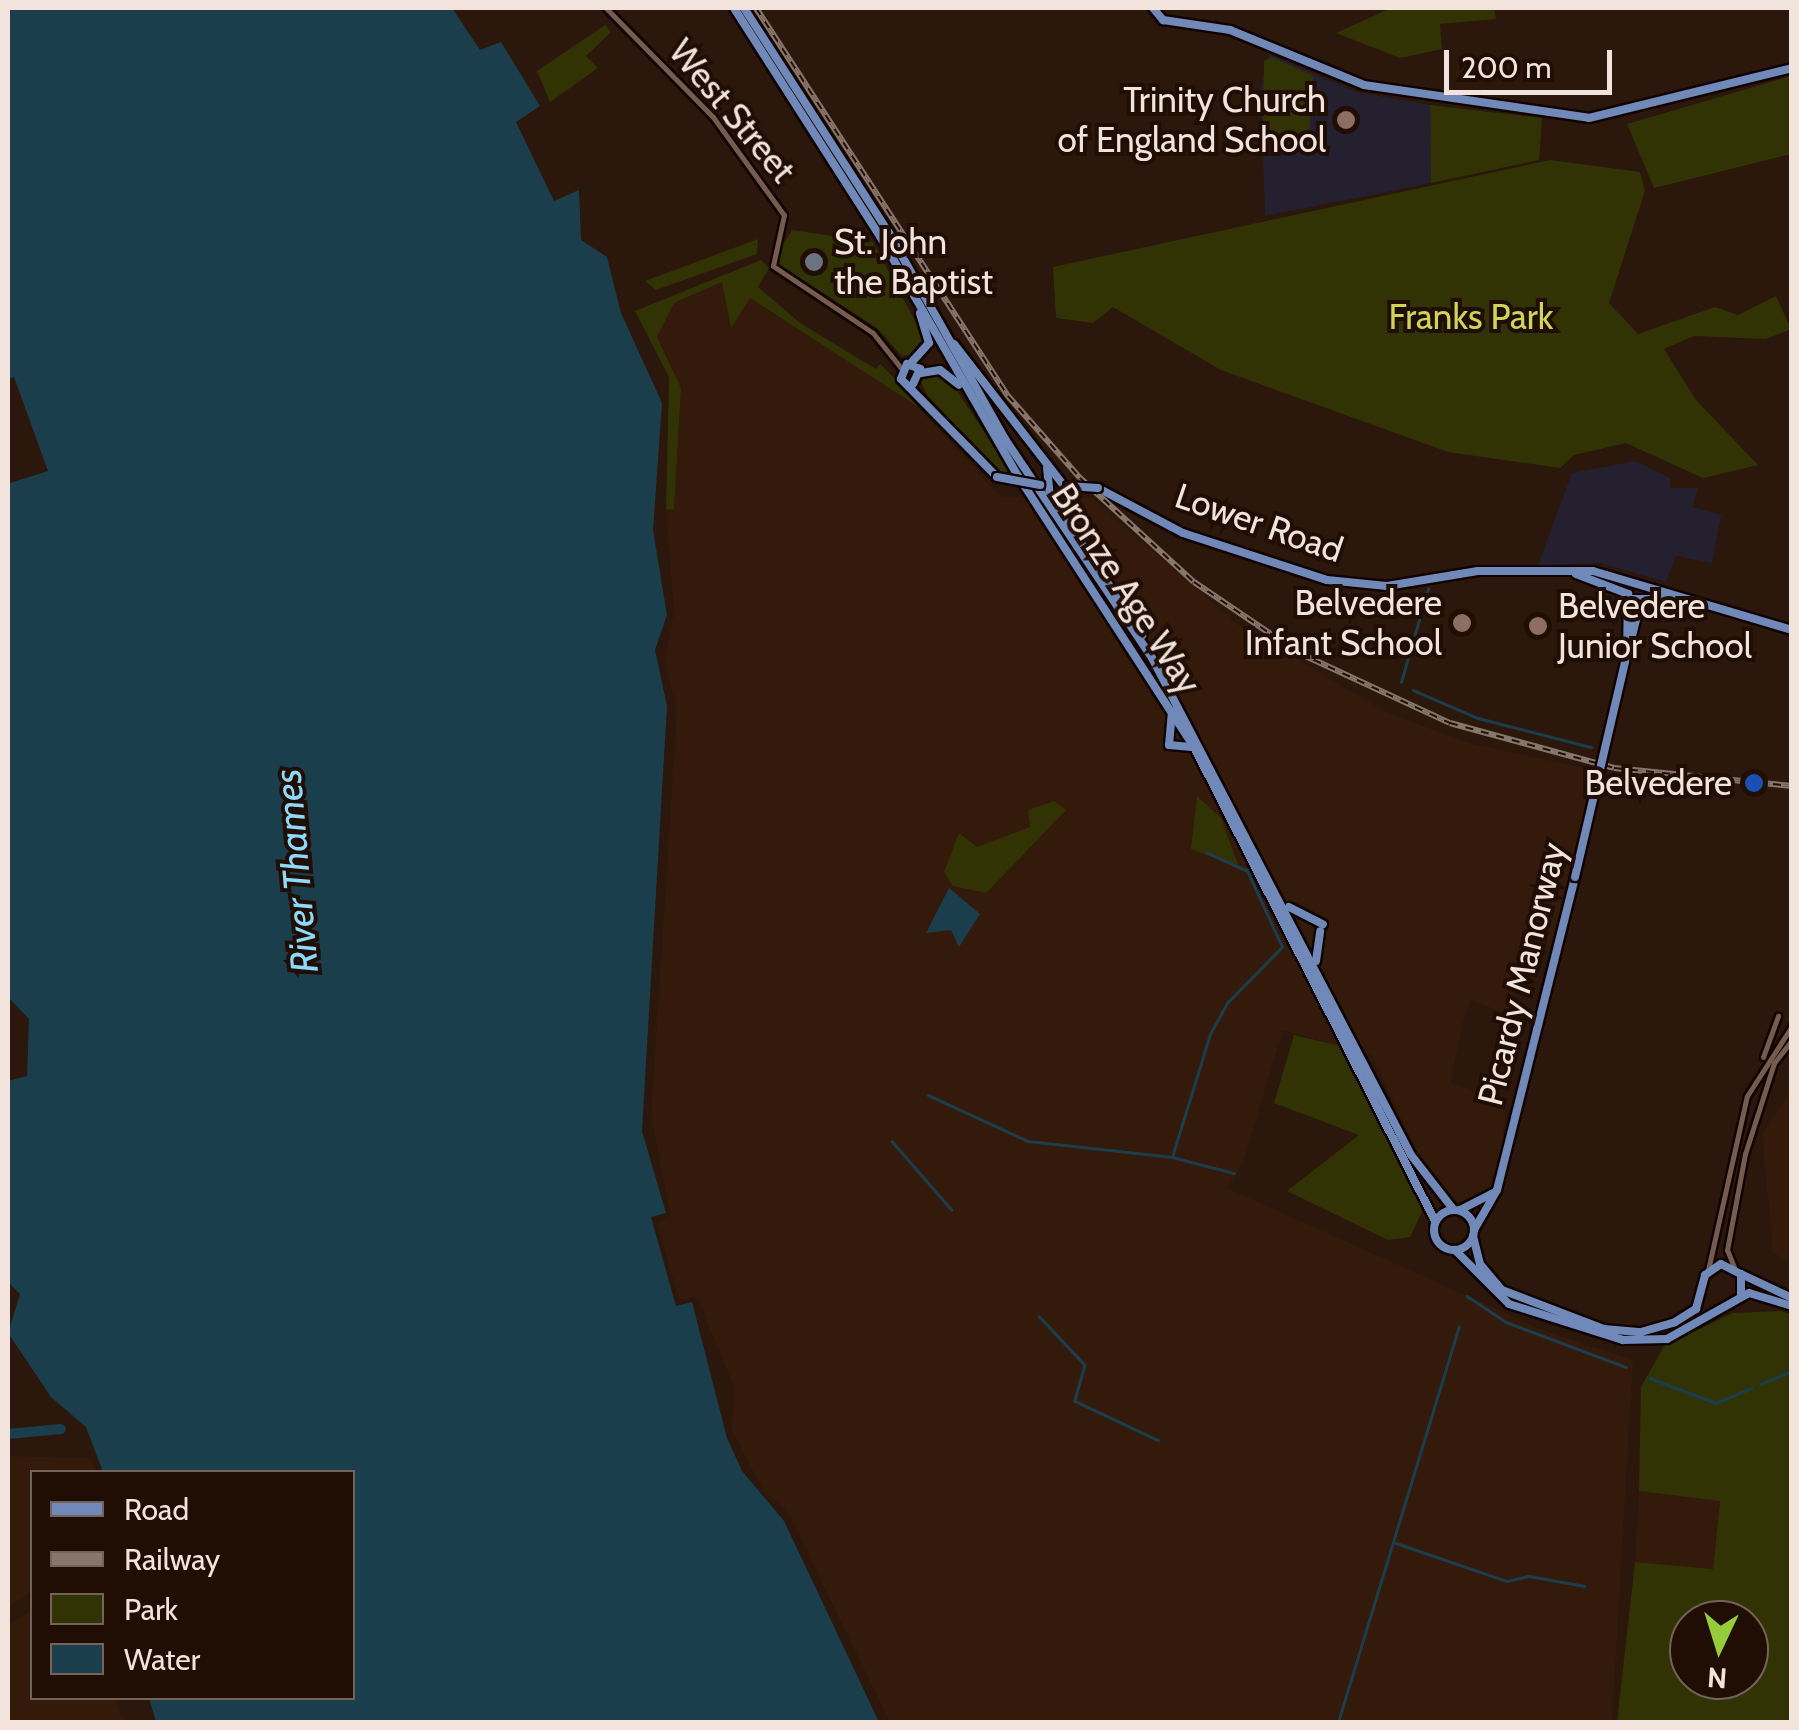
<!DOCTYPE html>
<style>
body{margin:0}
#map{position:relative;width:1799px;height:1730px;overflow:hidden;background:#2b170b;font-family:Cabin,sans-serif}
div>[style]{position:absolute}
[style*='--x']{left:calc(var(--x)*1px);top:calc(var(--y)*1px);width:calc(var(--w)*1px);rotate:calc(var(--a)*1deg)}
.commercial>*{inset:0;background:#252030}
.built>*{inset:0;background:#341a0b}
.green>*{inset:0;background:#313305}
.water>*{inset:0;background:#1b3e4d}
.pier>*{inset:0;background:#2b170b}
.stream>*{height:2.5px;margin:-1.25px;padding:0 1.25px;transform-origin:1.25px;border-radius:1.25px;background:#1b3e4d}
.river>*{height:10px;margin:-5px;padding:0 5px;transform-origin:5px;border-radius:5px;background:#1b3e4d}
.roads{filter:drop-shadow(2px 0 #120300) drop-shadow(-2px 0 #120300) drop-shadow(0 2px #120300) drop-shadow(0 -2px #120300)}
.minor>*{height:5px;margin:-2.5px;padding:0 2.5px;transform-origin:2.5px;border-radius:2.5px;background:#755c4f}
.major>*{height:8px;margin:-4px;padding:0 4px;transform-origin:4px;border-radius:4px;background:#7089b9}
.major>.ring{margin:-4px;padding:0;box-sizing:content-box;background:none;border:8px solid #7089b9;border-radius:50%}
.rail>*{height:6px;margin-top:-3px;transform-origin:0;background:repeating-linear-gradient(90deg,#200d04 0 8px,#87766c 0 16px);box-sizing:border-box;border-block:2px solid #87766c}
.bridges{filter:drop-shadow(2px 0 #120300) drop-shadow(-2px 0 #120300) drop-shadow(0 2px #120300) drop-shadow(0 -2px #120300)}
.major-bridge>*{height:8px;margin:-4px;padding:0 4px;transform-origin:4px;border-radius:4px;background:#7089b9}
.dots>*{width:28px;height:28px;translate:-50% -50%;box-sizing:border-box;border:5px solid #200d04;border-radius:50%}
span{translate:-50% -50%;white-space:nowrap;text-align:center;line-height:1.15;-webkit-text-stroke:8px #200d04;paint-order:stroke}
.poi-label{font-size:35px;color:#f2e4dc}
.right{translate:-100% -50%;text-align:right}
.left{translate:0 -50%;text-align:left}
.street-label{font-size:35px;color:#f2e4dc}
.park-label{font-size:35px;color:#ccd555}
.water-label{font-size:38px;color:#8cd9fc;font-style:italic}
.frame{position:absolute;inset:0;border:10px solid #f2e4dc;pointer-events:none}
.legend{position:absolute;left:30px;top:1470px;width:325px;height:230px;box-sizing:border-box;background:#200d04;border:2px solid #74635a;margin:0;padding:12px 18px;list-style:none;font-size:30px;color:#f2e4dc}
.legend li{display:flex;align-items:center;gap:20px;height:50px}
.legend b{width:50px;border:2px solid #74635a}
.north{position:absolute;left:1669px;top:1600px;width:100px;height:100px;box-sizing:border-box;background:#200d04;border:2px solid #74635a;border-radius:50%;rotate:184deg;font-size:28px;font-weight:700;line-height:40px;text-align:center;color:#f2e4dc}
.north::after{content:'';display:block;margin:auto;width:35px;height:45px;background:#96cc3a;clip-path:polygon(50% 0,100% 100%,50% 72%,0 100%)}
.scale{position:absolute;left:1444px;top:50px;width:168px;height:45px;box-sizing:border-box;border:5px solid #f2e4dc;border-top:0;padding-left:12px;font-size:30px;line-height:35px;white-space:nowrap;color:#f2e4dc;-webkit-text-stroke:8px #200d04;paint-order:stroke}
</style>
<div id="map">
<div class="commercial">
<i style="clip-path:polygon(1269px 54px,1357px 92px,1430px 105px,1431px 183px,1265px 216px,1261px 87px)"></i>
<i style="clip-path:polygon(1636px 461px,1670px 478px,1671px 488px,1698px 488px,1692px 507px,1721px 515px,1712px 563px,1676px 556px,1666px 582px,1600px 563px,1538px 565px,1572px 473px)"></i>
</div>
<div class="built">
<i style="clip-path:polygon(722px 282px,732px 326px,749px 298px,915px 404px,1001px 497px,1092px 498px,1237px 624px,1386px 712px,1469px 743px,1597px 771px,1552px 946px,1531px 942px,1508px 1014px,1470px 1000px,1463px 1023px,1450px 1082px,1507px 1103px,1499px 1168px,1485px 1191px,1459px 1205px,1432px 1187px,1372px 1055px,1283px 1030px,1242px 1165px,1227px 1188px,1543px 1330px,1633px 1360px,1612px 1722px,890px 1722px,786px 1509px,764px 1492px,732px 1430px,734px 1387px,697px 1297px,679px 1300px,657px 1223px,671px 1218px,651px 1117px,677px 709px,664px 659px,674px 614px,666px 510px,674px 509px,681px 388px,657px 337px,674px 303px)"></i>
<i style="clip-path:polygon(1791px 1090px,1791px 1262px,1773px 1253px,1762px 1134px)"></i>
<i style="clip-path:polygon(8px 1456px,91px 1458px,97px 1472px,32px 1472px,32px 1592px,8px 1607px)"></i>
<i style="clip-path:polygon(1639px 1491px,1720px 1500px,1713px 1569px,1635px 1562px)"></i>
<i style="clip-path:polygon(32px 1610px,32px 1698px,115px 1698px,125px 1722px,8px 1722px,8px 1625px)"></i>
</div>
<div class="green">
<i style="clip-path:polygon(1391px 8px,1494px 8px,1496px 19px,1440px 24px,1442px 49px,1400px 58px,1336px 33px)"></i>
<i style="clip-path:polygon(605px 25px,611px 32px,586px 56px,598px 68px,550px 102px,537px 71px)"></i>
<i style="clip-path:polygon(1272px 57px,1313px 76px,1309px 133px,1263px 136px,1264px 61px)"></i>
<i style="clip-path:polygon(1791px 76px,1791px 154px,1654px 188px,1627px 124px)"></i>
<i style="clip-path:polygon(1430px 105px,1542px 118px,1539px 160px,1431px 183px)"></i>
<i style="clip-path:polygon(1550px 160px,1640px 172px,1645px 191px,1609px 303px,1638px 334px,1715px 307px,1738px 315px,1776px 296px,1791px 329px,1766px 339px,1694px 336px,1664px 349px,1696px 400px,1758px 465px,1703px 478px,1626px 443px,1574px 455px,1560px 468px,1448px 452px,1221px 370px,1113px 307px,1093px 323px,1056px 318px,1053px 267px)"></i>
<i style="clip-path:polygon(792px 230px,873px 242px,924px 338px,922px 352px,902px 356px,877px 328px,780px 265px,777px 254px)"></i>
<i style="clip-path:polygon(758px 239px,757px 254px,656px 290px,645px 281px)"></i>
<i style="clip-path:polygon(761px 260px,769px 268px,758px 287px,800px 323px,876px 369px,880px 364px,934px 417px,750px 298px,731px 328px,722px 282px,674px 303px,657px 337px,681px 388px,674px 509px,666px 510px,669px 377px,635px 311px)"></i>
<i style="clip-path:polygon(930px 372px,947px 376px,1015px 478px,997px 472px,927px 395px,921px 382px)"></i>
<i style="clip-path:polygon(1197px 796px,1221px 818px,1239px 867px,1191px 849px)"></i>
<i style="clip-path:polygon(1054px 801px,1066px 810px,986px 893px,953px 886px,944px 872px,959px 833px,977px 847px,1030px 827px,1028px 810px)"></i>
<i style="clip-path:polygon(1294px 1035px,1345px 1047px,1416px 1188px,1422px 1212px,1410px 1237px,1388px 1240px,1287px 1191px,1359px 1135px,1274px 1103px)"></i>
<i style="clip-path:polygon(evenodd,1781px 1311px,1792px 1315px,1791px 1722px,1617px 1722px,1635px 1562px,1713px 1569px,1720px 1501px,1639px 1491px,1641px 1387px,1664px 1346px,1733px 1313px,1781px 1311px,1689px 1620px,1749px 1620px,1749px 1680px,1689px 1680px,1689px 1620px)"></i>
</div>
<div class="water">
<i style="clip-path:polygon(8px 8px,452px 8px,480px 50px,501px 42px,540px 106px,516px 122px,554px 201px,579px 190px,581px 240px,607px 257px,621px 313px,662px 403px,653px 530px,667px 615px,655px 650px,667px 706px,642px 1131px,666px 1213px,651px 1217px,676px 1306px,692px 1302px,727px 1438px,742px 1471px,784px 1521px,879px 1722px,156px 1722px,149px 1698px,352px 1698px,352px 1472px,103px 1472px,86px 1427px,51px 1397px,8px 1333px,20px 1294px,8px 1282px,8px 1081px,27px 1076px,29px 1019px,8px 997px)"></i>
<i style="clip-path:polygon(949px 888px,980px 914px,959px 947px,951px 930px,926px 933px)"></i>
</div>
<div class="pier">
<i style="clip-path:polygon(14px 377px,48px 471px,10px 483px,8px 379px)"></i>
</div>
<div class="stream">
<i style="--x:1401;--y:682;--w:97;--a:-73.8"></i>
<i style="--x:1413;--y:690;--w:71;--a:23.3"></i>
<i style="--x:1478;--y:718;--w:117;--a:14.4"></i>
<i style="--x:928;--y:1095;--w:110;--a:24.7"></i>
<i style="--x:1028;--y:1141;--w:145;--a:6.3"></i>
<i style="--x:1172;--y:1157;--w:64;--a:14.5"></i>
<i style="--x:892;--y:1141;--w:91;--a:49"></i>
<i style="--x:1172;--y:1157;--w:129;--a:-72.8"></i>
<i style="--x:1210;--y:1034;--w:35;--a:-61"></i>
<i style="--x:1227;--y:1003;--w:78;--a:-45.5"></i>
<i style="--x:1282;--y:947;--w:84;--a:-114.7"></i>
<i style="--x:1247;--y:871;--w:44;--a:-155.8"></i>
<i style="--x:1467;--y:1296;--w:47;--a:33.7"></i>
<i style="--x:1506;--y:1322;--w:128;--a:20.6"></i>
<i style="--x:1039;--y:1316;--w:67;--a:46.8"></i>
<i style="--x:1085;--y:1365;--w:37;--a:106"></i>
<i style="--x:1075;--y:1401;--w:92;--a:25.2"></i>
<i style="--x:1650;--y:1378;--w:71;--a:20.7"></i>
<i style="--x:1716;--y:1403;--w:39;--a:-23"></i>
<i style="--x:1761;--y:1384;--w:34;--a:-23"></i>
<i style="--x:1396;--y:1543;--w:117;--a:18.9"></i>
<i style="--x:1507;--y:1581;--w:23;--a:-13"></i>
<i style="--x:1529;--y:1576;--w:56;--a:10.3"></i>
<i style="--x:1338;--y:1722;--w:413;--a:-73"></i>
</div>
<div class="river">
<i style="--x:8;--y:1434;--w:53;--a:-5.4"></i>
</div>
<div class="roads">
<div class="minor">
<i style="--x:606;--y:8;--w:153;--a:45.5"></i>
<i style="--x:713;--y:117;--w:121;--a:54.1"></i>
<i style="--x:784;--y:215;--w:52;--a:102.2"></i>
<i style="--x:773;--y:266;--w:120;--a:33.8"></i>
<i style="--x:873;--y:333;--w:45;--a:51.3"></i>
<i style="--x:1763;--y:1057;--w:44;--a:-69.9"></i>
<i style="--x:1734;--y:1267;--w:18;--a:-112"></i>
<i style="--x:1727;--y:1250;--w:98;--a:-79.4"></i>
<i style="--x:1745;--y:1154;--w:96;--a:-72.3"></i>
<i style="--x:1774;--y:1063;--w:29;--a:-52"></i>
<i style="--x:1708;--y:1270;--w:178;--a:-77.4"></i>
<i style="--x:1747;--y:1096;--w:83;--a:-57.3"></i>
</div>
<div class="major">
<i style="--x:734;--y:8;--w:273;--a:57.4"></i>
<i style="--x:881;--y:238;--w:275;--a:60.1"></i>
<i style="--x:1018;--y:476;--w:323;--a:57"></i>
<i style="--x:1194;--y:747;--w:532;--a:63.05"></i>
<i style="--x:744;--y:8;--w:268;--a:57.2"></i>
<i style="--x:889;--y:233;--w:236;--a:60.6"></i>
<i style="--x:1005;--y:439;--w:264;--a:56.1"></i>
<i style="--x:1152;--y:658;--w:560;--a:62.47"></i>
<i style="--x:1411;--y:1155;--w:68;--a:52.1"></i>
<i style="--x:1153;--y:8;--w:16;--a:50"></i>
<i style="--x:1163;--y:20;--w:68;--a:8.5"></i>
<i style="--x:1230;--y:30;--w:145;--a:22.3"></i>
<i style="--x:1364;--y:85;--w:227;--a:8.3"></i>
<i style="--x:1589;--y:118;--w:209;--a:-13.8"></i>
<i style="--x:954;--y:344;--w:180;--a:52.2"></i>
<i style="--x:911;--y:363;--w:27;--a:-48"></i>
<i style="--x:929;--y:343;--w:31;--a:-107"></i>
<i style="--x:921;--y:373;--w:19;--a:-9"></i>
<i style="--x:940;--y:370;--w:24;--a:38"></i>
<i style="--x:913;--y:384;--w:17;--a:-65"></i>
<i style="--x:920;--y:369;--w:14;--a:-159"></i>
<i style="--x:907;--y:364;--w:16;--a:112"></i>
<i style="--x:901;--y:379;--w:137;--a:45.6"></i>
<i style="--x:1047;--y:468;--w:27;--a:84"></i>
<i style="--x:1050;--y:495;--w:168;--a:56.7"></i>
<i style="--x:1098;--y:488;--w:96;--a:27.9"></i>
<i style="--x:1183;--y:533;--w:151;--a:18.1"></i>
<i style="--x:1327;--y:580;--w:60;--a:5.7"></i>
<i style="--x:1387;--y:586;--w:92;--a:-9.4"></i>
<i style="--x:1478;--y:571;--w:115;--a:0"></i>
<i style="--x:1593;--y:571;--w:208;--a:16.5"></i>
<i style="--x:1576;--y:574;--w:56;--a:21"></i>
<i style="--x:1628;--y:594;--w:60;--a:91"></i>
<i style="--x:1630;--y:599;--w:54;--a:0"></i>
<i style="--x:1631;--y:640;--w:38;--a:-76"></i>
<i style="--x:1172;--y:711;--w:34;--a:95"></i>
<i style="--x:1169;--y:745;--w:25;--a:5"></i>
<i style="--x:1289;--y:907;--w:38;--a:27"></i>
<i style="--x:1316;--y:961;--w:30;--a:-82"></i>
<i class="ring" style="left:1434px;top:1210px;width:32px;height:32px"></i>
<i style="--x:1460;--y:1210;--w:39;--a:-27"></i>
<i style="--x:1474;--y:1230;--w:46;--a:-60.1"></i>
<i style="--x:1497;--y:1190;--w:323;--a:-76"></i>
<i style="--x:1473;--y:1236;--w:29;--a:76"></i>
<i style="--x:1480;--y:1264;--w:34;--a:50"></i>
<i style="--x:1502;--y:1290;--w:109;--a:20.9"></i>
<i style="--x:1604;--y:1329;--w:37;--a:5"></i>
<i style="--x:1641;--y:1332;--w:35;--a:-16"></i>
<i style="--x:1675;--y:1322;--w:25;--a:-32"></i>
<i style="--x:1696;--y:1309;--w:35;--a:-75"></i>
<i style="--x:1705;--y:1275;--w:19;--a:-35"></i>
<i style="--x:1721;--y:1264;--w:22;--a:27"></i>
<i style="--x:1741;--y:1274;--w:22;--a:90"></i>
<i style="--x:1455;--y:1250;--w:76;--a:45"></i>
<i style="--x:1509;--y:1304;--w:120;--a:17.5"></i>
<i style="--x:1623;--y:1340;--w:44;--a:-1.3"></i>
<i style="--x:1667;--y:1339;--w:94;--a:-29.3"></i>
<i style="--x:1749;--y:1293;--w:45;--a:16.8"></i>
<i style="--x:1741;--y:1274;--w:56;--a:25.2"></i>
</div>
</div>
<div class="rail">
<i style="--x:756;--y:8;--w:463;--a:57"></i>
<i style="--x:1008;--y:396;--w:109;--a:48.7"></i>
<i style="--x:1080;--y:478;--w:154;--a:42.4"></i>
<i style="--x:1194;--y:582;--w:127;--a:34.1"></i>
<i style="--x:1299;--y:653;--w:166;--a:24.9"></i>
<i style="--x:1450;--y:723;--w:170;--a:15.3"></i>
<i style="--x:1614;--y:768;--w:179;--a:5.8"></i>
</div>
<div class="bridges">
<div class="major-bridge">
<i style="--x:997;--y:477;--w:44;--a:10.5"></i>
<i style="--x:1068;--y:486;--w:30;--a:4"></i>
<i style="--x:1575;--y:877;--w:229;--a:-76.9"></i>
</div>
</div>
<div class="dots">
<i style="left:1346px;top:120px;background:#8d6e63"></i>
<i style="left:814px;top:262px;background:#6b7280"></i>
<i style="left:1462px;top:623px;background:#8d6e63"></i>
<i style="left:1538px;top:626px;background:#8d6e63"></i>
<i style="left:1754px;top:783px;background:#1a4fb4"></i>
</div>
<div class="poi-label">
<span class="right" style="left:1326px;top:120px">Trinity Church<br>of England School</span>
<span class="left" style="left:834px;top:262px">St. John<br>the Baptist</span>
<span class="right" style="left:1442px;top:623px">Belvedere<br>Infant School</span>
<span class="left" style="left:1558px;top:626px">Belvedere<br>Junior School</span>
<span class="right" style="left:1732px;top:783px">Belvedere</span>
</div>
<div class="street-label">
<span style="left:732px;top:111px;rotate:50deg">West Street</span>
<span style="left:1259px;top:523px;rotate:19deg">Lower Road</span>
<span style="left:1126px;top:589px;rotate:57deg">Bronze Age Way</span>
<span style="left:1522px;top:974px;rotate:-76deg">Picardy Manorway</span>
</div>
<div class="park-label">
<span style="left:1471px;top:317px">Franks Park</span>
</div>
<div class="water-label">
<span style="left:296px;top:871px;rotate:-95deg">River Thames</span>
</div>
<div class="frame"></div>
<ul class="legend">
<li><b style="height:12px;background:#7089b9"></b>Road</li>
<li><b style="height:12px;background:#87766c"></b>Railway</li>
<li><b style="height:28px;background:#313305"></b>Park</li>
<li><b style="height:28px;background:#1b3e4d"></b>Water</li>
</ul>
<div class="north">N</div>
<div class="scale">200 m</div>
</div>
